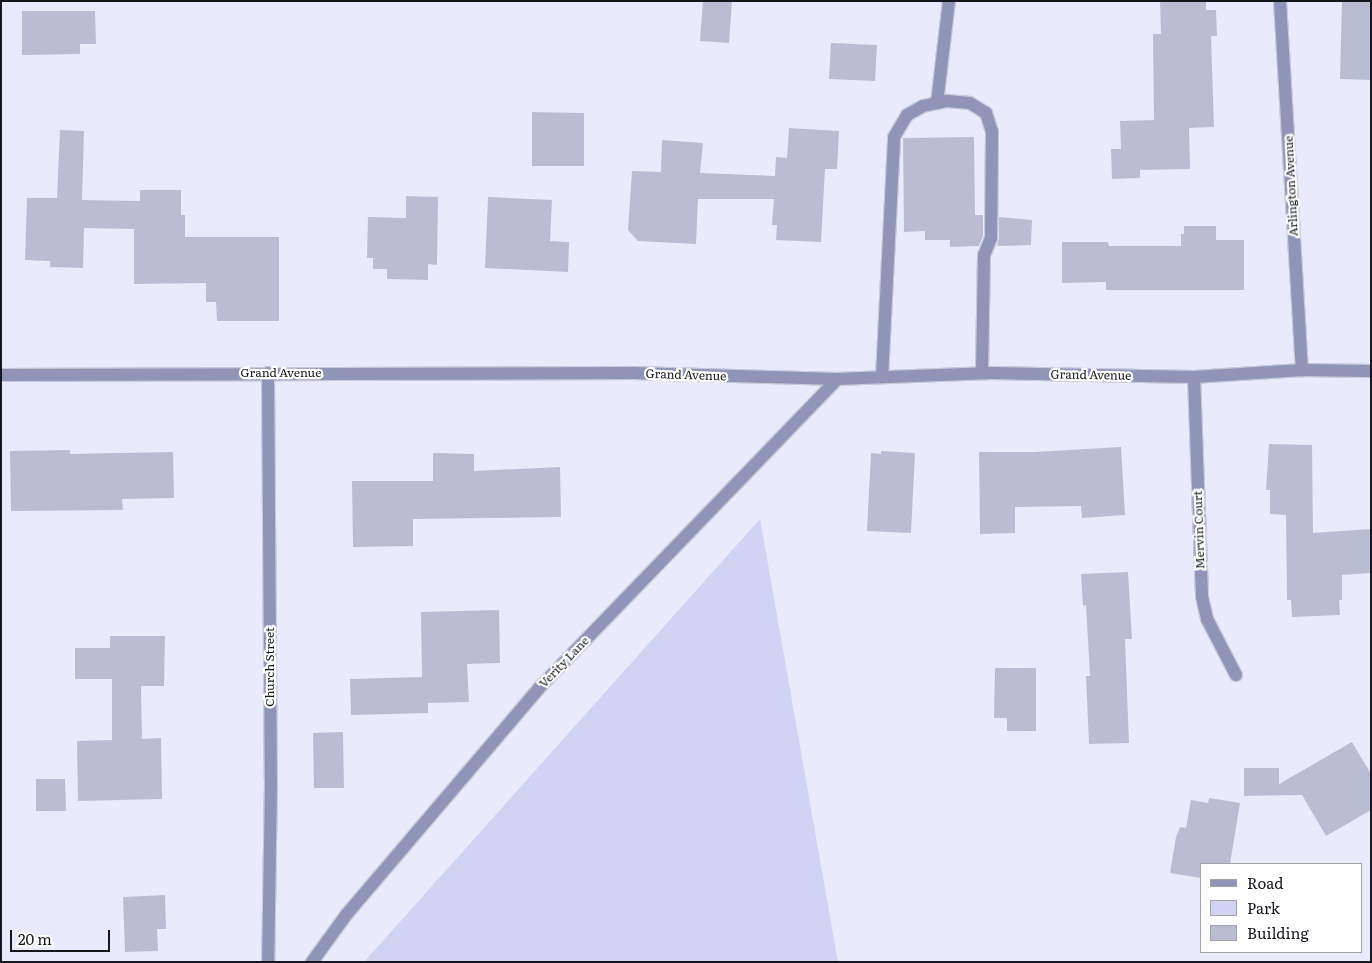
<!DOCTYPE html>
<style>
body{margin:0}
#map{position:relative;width:1372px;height:963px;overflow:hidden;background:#e9ebfd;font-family:Literata,serif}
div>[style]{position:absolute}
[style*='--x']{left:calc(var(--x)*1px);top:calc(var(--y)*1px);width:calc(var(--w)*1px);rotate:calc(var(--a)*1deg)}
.green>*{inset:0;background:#d0d3f1}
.building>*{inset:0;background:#babdd2}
.roads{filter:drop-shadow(1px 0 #c7c9d9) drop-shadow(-1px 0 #c7c9d9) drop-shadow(0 1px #c7c9d9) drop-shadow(0 -1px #c7c9d9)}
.service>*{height:12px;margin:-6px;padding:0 6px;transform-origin:6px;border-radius:6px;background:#9094b7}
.minor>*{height:12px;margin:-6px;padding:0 6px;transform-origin:6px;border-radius:6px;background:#9094b7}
.tertiary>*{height:12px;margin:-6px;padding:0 6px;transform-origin:6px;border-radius:6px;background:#9094b7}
span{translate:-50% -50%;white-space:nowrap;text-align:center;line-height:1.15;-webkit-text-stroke:4.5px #fff;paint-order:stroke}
.street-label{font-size:12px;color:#15161e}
.frame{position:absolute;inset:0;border:2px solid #15161e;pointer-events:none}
.legend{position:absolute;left:1200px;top:863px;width:162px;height:90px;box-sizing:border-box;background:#fff;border:1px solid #a1a2a5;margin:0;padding:6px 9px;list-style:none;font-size:15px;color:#15161e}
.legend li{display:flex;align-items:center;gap:10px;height:25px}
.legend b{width:25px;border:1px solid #a1a2a5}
.scale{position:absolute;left:10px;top:930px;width:100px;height:22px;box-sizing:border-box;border:2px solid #15161e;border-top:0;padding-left:6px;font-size:15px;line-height:18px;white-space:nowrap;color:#15161e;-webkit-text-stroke:4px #fff;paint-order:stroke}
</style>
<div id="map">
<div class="green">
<i style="clip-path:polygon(760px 519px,838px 962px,364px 962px)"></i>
</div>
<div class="building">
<i style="clip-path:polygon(703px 1px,732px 1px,729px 43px,700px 41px)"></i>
<i style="clip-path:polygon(1160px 1px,1206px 1px,1206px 10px,1216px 10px,1217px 36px,1211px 36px,1214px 127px,1189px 128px,1190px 169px,1140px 170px,1140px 178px,1112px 179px,1111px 149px,1121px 149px,1120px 121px,1154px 120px,1153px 34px,1161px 34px)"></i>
<i style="clip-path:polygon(1342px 1px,1371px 1px,1371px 80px,1340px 79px)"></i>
<i style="clip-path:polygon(22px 11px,95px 11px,96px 44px,80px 44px,80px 54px,22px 55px)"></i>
<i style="clip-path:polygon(831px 43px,877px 45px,875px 81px,829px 79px)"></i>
<i style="clip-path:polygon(532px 112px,584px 113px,584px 166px,532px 166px)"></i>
<i style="clip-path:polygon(789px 128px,839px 131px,837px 169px,825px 169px,821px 242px,776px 240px,777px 225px,772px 225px,774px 199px,698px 199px,696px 244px,638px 241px,628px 230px,632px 171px,661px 172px,662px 140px,703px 143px,700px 173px,775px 176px,776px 157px,787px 158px)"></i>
<i style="clip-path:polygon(60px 130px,84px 131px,82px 200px,140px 201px,140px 190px,181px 190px,181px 215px,185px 215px,185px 237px,279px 237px,279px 321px,217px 321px,216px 302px,206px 302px,206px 283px,134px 284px,134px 229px,84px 228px,83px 268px,50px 267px,50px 261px,25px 260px,27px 198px,57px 198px)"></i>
<i style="clip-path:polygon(974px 137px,975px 215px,983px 215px,983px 236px,979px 246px,950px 247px,950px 240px,925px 240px,925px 231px,904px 232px,903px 138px)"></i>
<i style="clip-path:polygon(406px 196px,438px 197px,437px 265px,428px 264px,428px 280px,387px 279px,387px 269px,373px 269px,373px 258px,367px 258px,368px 217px,406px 218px)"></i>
<i style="clip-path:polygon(488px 197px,552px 200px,550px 241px,569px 242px,568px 272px,485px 268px)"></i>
<i style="clip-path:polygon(999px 217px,1032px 220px,1031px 245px,997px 246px,999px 238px)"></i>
<i style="clip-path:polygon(1184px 226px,1216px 226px,1216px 240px,1244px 240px,1244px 290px,1106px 290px,1106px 282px,1062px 283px,1062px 242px,1108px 242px,1109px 246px,1181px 246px,1181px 234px,1184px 234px)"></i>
<i style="clip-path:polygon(1269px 444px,1312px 445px,1313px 533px,1371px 529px,1371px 573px,1342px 575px,1342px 600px,1339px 600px,1340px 615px,1292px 617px,1291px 600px,1287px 600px,1286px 515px,1270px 514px,1270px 490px,1266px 490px)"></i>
<i style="clip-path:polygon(1121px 447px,1125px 515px,1082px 518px,1081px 506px,1015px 507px,1015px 533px,980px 534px,979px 452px,1035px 452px)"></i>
<i style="clip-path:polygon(70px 450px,70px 454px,173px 452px,174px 498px,122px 499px,123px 510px,11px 511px,10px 451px)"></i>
<i style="clip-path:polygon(881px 451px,915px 453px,911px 533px,867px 531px,871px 453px,881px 454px)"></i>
<i style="clip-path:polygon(433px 453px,474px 454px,474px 471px,560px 467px,561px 517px,413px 519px,413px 546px,353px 547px,352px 481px,433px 481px)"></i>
<i style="clip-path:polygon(1128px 572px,1132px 639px,1125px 639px,1129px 743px,1089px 744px,1086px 676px,1090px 676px,1086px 605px,1083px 606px,1081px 574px)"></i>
<i style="clip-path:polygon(499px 610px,500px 663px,467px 664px,469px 702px,428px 703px,428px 713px,351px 715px,350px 679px,422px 677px,421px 612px)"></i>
<i style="clip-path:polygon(110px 636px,165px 636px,164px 686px,141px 686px,142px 739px,161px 738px,162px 799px,78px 801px,77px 741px,112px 740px,112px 679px,75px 679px,75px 648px,110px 648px)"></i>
<i style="clip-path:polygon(995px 668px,1036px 668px,1036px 731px,1007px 731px,1007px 718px,994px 718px)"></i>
<i style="clip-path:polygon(343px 732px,344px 788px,314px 788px,313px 733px)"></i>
<i style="clip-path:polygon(1352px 742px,1371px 774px,1371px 810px,1326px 836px,1302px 795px,1244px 796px,1244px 768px,1279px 768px,1279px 784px)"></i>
<i style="clip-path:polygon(36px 779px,65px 779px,66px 811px,36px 811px)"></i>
<i style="clip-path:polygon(1209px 798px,1240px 803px,1230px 864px,1201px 864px,1201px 878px,1170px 873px,1176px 837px,1180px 827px,1186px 828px,1191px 800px,1208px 803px)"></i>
<i style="clip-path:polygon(165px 895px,166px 929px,157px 929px,158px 951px,125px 952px,123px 897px)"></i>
</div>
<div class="roads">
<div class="service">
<i style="--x:937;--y:103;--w:103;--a:-83.3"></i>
<i style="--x:882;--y:377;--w:240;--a:-87.1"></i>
<i style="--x:894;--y:137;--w:26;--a:-59"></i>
<i style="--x:907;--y:115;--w:18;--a:-29"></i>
<i style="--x:923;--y:106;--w:25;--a:-12"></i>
<i style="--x:947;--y:101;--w:23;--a:5"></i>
<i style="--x:970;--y:103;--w:19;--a:32"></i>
<i style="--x:986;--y:113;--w:20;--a:72"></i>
<i style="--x:992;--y:132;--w:106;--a:90.5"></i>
<i style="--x:991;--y:238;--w:18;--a:112"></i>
<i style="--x:984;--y:255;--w:118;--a:91"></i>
</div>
<div class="minor">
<i style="--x:1280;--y:1;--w:370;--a:86.6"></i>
<i style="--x:268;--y:373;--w:408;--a:89.6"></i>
<i style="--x:271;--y:781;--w:181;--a:90.9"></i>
<i style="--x:1194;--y:377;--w:220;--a:87.9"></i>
<i style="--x:1202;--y:597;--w:23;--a:77"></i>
<i style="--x:1207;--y:619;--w:63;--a:62.6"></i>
<i style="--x:312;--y:962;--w:58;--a:-54.1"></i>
<i style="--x:346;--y:915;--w:298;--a:-49.6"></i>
<i style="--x:539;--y:688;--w:429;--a:-46"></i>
</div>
<div class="tertiary">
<i style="--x:1;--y:375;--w:632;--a:-0.18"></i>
<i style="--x:633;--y:373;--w:204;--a:1.7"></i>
<i style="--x:837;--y:379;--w:154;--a:-2.2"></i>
<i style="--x:991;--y:373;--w:203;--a:1.1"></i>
<i style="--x:1194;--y:377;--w:108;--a:-3.7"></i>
<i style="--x:1302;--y:370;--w:69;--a:0.8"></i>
</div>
</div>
<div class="street-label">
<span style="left:1291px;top:186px;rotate:-93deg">Arlington Avenue</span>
<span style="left:281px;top:373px">Grand Avenue</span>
<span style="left:686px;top:375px;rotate:2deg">Grand Avenue</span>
<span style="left:1091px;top:375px;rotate:1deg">Grand Avenue</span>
<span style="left:1199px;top:530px;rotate:-92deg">Mervin Court</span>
<span style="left:564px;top:662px;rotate:-46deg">Verity Lane</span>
<span style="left:270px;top:667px;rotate:-90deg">Church Street</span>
</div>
<div class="frame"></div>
<ul class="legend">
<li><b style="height:6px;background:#9094b7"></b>Road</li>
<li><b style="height:14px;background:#d0d3f1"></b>Park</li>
<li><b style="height:14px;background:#babdd2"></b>Building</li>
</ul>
<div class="scale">20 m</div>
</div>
